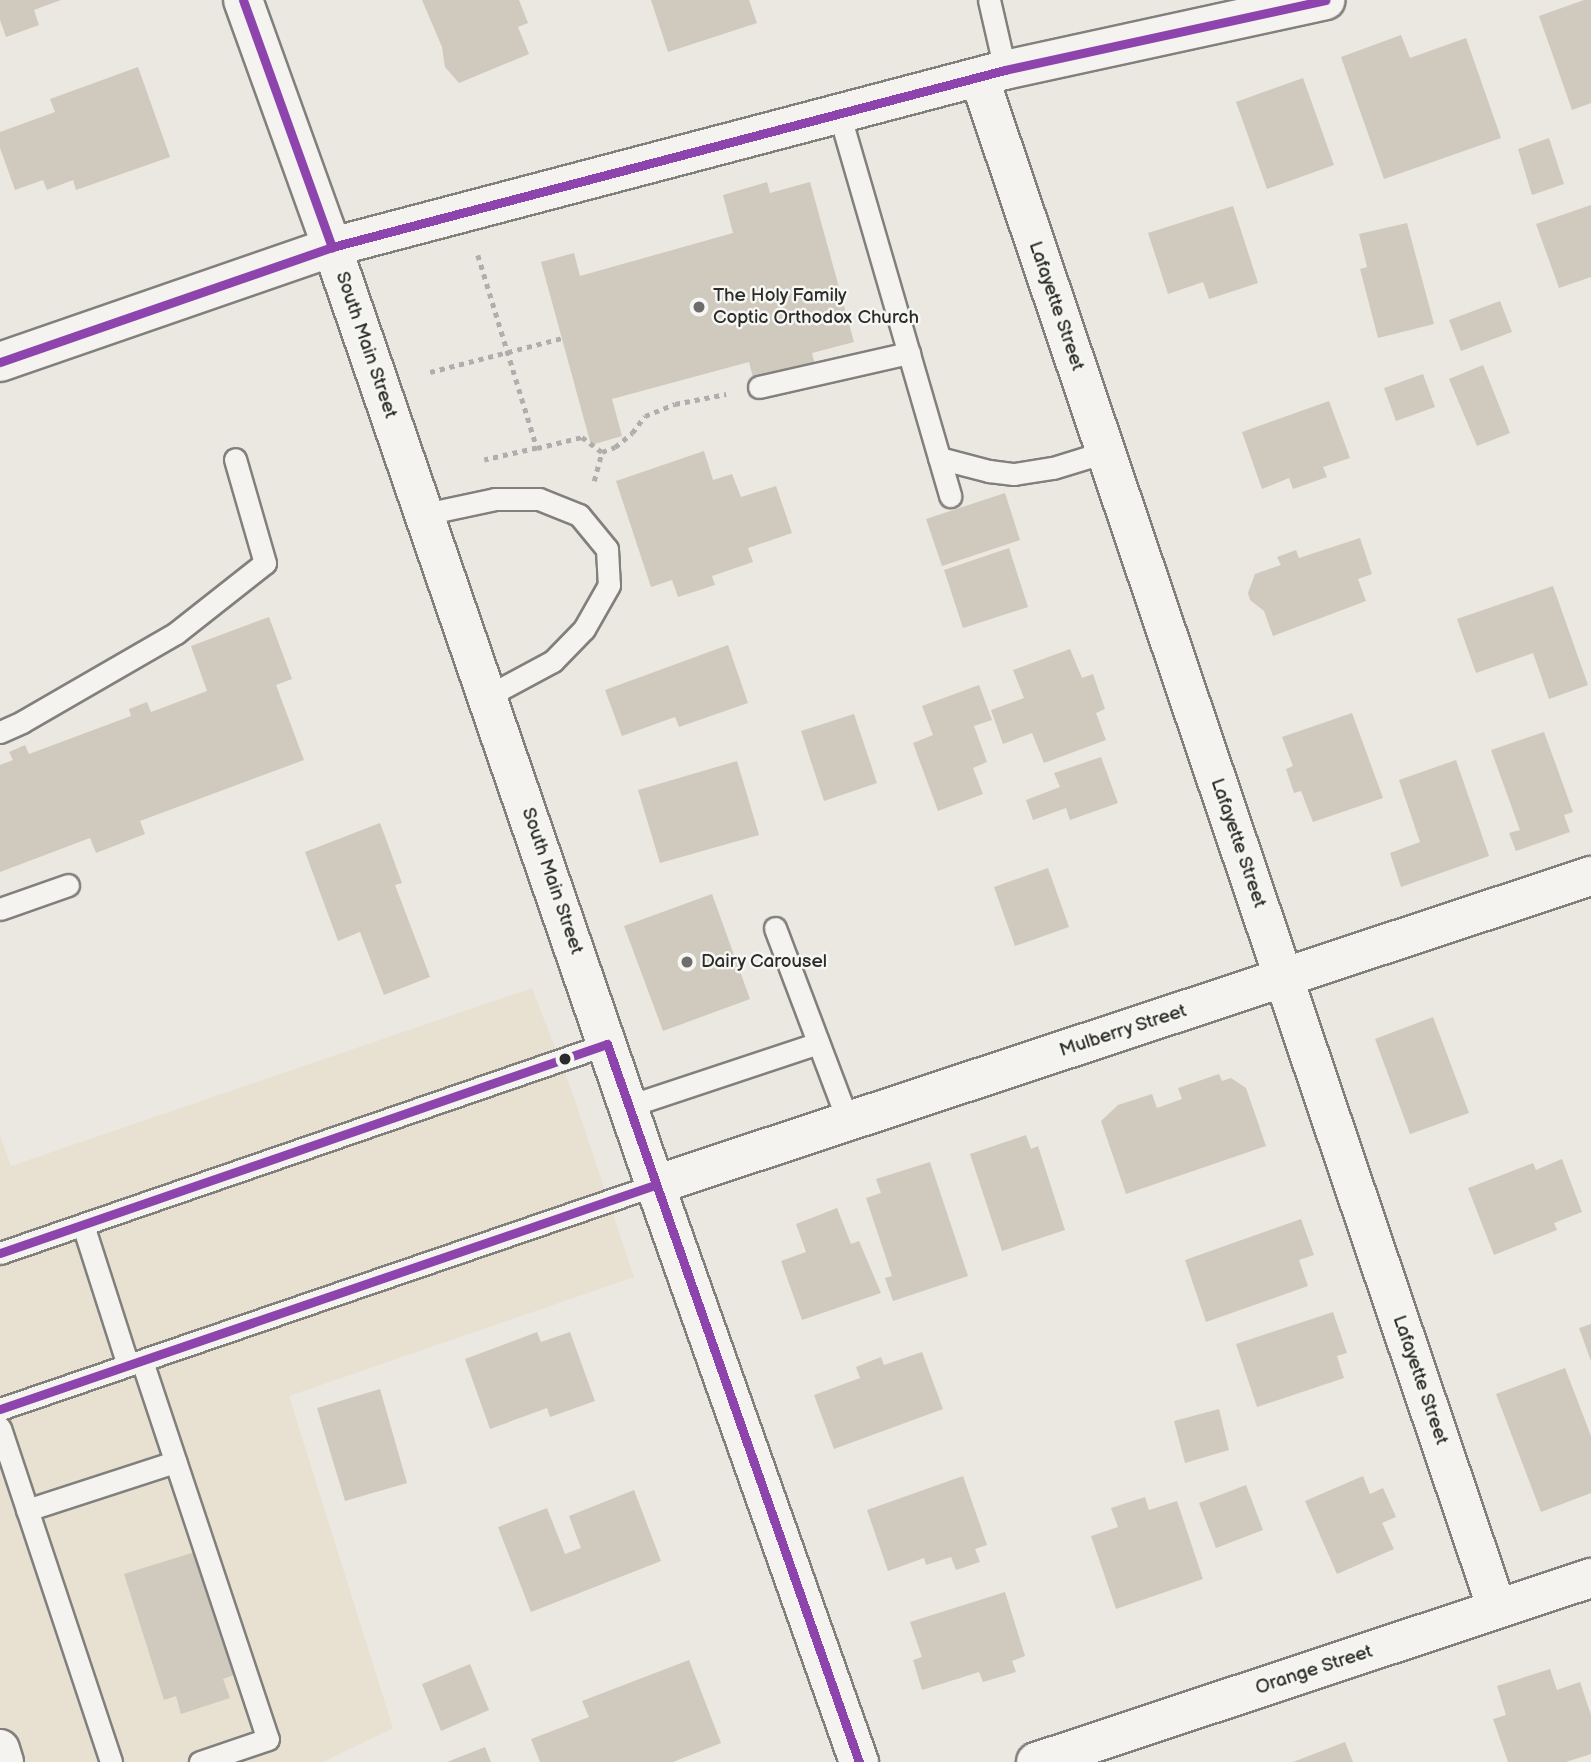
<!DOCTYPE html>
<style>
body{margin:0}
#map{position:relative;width:1591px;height:1762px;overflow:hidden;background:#ebe8e1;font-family:"Balsamiq Sans",sans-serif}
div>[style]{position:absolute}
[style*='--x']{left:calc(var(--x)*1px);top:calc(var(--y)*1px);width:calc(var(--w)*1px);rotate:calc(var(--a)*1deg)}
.built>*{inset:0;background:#e8e0d0}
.building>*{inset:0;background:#d0c9bd}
.path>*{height:4.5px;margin-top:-2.25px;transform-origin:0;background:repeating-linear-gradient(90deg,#afaeac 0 5px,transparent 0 10px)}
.roads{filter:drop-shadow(2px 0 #81807d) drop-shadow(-2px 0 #81807d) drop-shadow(0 2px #81807d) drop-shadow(0 -2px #81807d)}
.lane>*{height:21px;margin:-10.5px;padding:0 10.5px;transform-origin:10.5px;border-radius:10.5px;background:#f4f3f0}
.street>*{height:38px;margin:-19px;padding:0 19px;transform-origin:19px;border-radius:19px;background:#f4f3f0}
.secondary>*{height:38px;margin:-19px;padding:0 19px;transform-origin:19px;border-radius:19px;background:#f4f3f0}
.bus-1>*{height:9px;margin:-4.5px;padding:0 4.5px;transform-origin:4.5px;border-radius:4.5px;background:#8e44ad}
.dots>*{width:19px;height:19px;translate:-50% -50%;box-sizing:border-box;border:4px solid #f6f6f2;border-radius:50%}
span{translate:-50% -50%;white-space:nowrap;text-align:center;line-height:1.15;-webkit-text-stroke:5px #f6f6f2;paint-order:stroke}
.poi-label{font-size:19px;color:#2b2b2b}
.left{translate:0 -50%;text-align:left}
.street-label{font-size:19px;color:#2b2b2b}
</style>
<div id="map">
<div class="built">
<i style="clip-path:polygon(532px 988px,572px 1092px,634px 1277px,289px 1396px,393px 1728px,323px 1762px,0 1762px,0 1136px,11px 1166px)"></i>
</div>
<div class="building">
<i style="clip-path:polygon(0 0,61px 0,34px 10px,39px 25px,6px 37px,0 20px)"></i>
<i style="clip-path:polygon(422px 0,519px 0,528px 23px,518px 27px,529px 54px,459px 83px,445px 67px,442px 47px)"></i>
<i style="clip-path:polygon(651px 0,749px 0,757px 23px,668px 52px)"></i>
<i style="clip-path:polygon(1584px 0,1591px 0,1591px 103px,1572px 110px,1539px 16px)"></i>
<i style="clip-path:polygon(1401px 35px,1410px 58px,1466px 38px,1501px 138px,1384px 179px,1341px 57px)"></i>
<i style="clip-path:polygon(138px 67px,170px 157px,76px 190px,73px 180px,47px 190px,43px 180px,15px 190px,0 148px,0 132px,55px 112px,50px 99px)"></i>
<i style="clip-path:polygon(1303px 78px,1334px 165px,1267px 189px,1236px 102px)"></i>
<i style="clip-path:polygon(1549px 138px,1564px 184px,1532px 195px,1518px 149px)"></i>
<i style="clip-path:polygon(767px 182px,770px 193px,810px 182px,854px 342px,812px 353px,815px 365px,754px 381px,749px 362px,612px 399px,622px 436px,591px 445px,541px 262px,574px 253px,580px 276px,733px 233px,723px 195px)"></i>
<i style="clip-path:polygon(1591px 205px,1591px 277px,1559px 288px,1536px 224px)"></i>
<i style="clip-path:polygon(1233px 206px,1258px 283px,1209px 299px,1203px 282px,1168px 294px,1148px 233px)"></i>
<i style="clip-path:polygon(1407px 223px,1434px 324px,1378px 338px,1360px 269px,1367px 267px,1359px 234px)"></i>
<i style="clip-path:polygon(1500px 301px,1512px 332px,1461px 351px,1449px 320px)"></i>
<i style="clip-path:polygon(1483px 365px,1510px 433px,1477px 446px,1449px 379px)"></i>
<i style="clip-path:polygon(1423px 374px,1435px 407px,1396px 421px,1384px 388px)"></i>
<i style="clip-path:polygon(1329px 401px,1350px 458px,1323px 467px,1327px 477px,1293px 489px,1289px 478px,1262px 489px,1242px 432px)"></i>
<i style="clip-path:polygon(704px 451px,713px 480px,732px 474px,741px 497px,776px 486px,792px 533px,748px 548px,753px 562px,712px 576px,715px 585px,678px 597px,672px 580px,651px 587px,616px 481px)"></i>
<i style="clip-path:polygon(1005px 493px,1020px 540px,942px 566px,926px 519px)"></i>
<i style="clip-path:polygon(1360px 538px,1372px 574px,1358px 579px,1366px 601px,1273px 636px,1264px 611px,1250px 600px,1248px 593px,1255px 574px,1281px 565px,1277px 557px,1296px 550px,1299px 558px)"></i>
<i style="clip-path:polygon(1009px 548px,1028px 607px,963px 628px,944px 570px)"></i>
<i style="clip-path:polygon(1553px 586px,1588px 685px,1549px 699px,1533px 653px,1476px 673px,1457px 619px)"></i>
<i style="clip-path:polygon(269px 617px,292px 679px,276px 685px,304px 760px,140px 821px,145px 834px,96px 853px,90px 838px,0 872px,0 765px,13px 760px,9px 752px,25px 745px,29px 754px,131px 716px,129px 709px,147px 702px,151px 712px,207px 691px,191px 646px)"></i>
<i style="clip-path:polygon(728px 645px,748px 703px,679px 727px,675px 717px,622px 736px,605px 690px)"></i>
<i style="clip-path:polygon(1070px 649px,1082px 678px,1093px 674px,1105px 709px,1096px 713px,1106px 740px,1044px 763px,1032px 733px,1003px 744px,991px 710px,1024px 698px,1013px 670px)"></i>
<i style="clip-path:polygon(979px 685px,992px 720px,974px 726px,987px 762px,973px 768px,983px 794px,938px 811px,913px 743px,933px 735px,922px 706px)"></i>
<i style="clip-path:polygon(1352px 713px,1383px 798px,1313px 822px,1301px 791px,1294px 793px,1286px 769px,1293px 766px,1282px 737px)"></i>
<i style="clip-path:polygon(854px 714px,877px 783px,824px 801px,801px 731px)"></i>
<i style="clip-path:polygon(1544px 732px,1573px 812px,1564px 815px,1570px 832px,1516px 851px,1509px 833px,1520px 830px,1491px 750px)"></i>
<i style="clip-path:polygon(1101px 757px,1118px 803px,1070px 820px,1066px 808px,1033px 820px,1026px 800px,1060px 787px,1054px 773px)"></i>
<i style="clip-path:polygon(1456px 760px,1489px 856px,1401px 887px,1390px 853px,1420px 842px,1399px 780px)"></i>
<i style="clip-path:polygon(737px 761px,759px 835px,660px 863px,638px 790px)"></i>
<i style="clip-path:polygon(380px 823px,402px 883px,395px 885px,430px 977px,384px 995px,360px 932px,338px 941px,305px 852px)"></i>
<i style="clip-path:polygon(1048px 868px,1069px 927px,1015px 946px,994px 887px)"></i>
<i style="clip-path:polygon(712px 894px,750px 999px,663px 1031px,624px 926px)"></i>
<i style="clip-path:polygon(1433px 1017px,1469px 1113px,1410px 1134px,1375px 1039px)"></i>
<i style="clip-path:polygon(1219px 1074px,1222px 1081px,1231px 1078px,1246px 1088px,1266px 1146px,1126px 1194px,1101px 1121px,1118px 1105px,1152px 1094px,1157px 1108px,1182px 1099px,1178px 1088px)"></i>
<i style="clip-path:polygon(1026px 1135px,1031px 1149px,1038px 1146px,1065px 1230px,1002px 1251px,970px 1154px)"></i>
<i style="clip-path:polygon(1562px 1159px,1582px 1212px,1554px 1223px,1557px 1230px,1494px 1255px,1468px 1188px,1533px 1163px,1536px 1170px)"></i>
<i style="clip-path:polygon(930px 1162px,968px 1276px,893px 1301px,885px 1278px,892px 1276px,866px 1198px,881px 1193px,876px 1179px)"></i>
<i style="clip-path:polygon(837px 1208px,851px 1244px,859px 1241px,881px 1293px,802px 1320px,781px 1261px,806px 1252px,796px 1224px)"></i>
<i style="clip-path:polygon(1301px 1219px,1314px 1255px,1299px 1260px,1308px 1286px,1206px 1322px,1185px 1260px)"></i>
<i style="clip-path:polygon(1333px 1312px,1347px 1353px,1337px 1356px,1344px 1378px,1257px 1407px,1236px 1344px)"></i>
<i style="clip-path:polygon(1591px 1324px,1591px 1361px,1579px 1328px)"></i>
<i style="clip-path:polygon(537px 1332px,541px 1342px,570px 1332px,595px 1401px,550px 1417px,547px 1408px,490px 1429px,465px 1359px)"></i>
<i style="clip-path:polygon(922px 1352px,943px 1409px,834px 1449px,814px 1395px,860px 1378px,856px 1367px,881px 1357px,884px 1365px)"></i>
<i style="clip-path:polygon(1565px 1368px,1591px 1436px,1591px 1493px,1541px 1512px,1496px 1394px)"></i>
<i style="clip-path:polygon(380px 1389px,407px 1483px,345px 1501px,317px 1408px)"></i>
<i style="clip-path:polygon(1219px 1409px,1229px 1450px,1185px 1463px,1174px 1421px)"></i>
<i style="clip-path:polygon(963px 1476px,987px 1545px,975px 1549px,980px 1562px,956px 1570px,951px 1557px,926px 1565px,924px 1558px,888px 1571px,867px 1510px)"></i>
<i style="clip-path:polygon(1363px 1476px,1370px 1494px,1383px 1488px,1396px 1517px,1382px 1523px,1394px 1549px,1337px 1574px,1305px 1501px)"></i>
<i style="clip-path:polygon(1246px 1485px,1263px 1530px,1216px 1548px,1199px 1503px)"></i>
<i style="clip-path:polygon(634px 1490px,661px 1561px,531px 1612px,498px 1527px,547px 1508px,565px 1554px,581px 1548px,569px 1516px)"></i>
<i style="clip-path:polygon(1145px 1497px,1149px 1510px,1177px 1501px,1203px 1579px,1116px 1609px,1091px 1536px,1118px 1527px,1111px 1508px)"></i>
<i style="clip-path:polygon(195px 1552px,234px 1675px,223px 1679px,230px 1698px,181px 1714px,176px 1696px,164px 1700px,124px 1574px)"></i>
<i style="clip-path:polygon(1005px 1592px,1025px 1656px,1012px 1661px,1016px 1672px,983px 1682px,979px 1672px,922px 1690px,913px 1660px,922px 1657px,910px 1622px)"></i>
<i style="clip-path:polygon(689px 1660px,721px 1743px,673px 1762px,540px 1762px,531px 1739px,589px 1717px,582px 1701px)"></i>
<i style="clip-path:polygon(470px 1664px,489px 1710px,441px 1731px,422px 1684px)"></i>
<i style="clip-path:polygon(1550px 1669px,1557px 1690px,1580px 1682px,1591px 1715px,1591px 1754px,1566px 1762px,1508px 1762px,1493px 1719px,1506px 1715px,1497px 1686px)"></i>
<i style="clip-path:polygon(1345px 1742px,1353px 1762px,1293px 1762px)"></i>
<i style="clip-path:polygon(485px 1747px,491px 1762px,447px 1762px)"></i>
</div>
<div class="path">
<i style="--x:478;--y:255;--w:202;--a:73"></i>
<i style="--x:537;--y:448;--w:54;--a:167.2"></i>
<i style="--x:430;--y:372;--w:136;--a:-14.4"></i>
<i style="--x:537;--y:448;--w:46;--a:-13.7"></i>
<i style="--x:582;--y:437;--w:25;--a:37"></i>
<i style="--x:602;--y:452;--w:14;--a:-21"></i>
<i style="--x:615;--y:447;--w:22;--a:-39"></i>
<i style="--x:632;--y:433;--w:21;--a:-53"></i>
<i style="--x:645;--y:416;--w:32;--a:-22"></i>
<i style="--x:675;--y:404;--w:52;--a:-11.1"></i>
<i style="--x:594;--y:481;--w:30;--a:-75"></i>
</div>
<div class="roads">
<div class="lane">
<i style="--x:989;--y:0;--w:72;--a:77.1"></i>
<i style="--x:839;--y:113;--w:399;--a:73.8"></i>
<i style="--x:759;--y:387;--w:154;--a:-12.8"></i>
<i style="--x:939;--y:458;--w:52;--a:14.6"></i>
<i style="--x:989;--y:471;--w:25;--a:7"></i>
<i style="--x:1014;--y:474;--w:39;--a:-9"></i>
<i style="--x:1053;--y:468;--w:54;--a:-17.1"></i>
<i style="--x:425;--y:514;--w:72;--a:-12.1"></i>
<i style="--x:495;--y:499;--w:44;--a:0"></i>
<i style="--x:539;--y:499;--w:43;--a:21.8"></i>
<i style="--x:579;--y:515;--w:44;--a:50.5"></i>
<i style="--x:607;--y:549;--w:36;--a:87"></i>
<i style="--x:609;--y:585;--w:51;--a:119.6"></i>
<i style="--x:584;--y:629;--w:45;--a:134.1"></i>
<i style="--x:553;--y:661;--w:74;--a:151.7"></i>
<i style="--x:0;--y:732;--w:24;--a:-24"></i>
<i style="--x:22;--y:722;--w:178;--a:-30"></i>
<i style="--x:176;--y:633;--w:113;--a:-38.2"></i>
<i style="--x:265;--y:563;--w:108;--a:-106.1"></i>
<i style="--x:0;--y:909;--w:72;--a:-19.4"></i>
<i style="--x:775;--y:928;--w:206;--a:69.3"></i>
<i style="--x:629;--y:1106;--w:199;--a:-18.4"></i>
<i style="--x:83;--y:1225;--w:147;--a:72.2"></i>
<i style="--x:0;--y:1253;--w:642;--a:-19"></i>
<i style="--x:142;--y:1361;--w:398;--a:71.6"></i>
<i style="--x:268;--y:1739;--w:72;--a:161.3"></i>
<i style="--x:0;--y:1409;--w:692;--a:-18.88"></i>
<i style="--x:0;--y:1428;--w:352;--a:71.6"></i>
<i style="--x:27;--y:1510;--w:156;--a:-18"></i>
</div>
<div class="street">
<i style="--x:979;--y:77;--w:1617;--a:71.32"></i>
<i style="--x:655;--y:1185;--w:986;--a:-18.27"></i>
<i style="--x:0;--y:1749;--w:14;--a:73"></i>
<i style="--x:1036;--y:1762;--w:585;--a:-18.34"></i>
</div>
<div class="secondary">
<i style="--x:243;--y:0;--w:263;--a:70.2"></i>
<i style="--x:332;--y:247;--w:992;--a:71"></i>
<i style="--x:655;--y:1185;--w:612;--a:70.53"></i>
<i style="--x:0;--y:362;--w:351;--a:-19.1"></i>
<i style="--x:332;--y:247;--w:696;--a:-14.74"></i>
<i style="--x:1005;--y:70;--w:328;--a:-12.3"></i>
</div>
</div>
<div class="bus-1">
<i style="--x:243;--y:0;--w:263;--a:70.2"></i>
<i style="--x:0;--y:362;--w:351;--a:-19.1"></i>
<i style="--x:332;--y:247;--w:696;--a:-14.74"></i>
<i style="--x:1005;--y:70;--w:328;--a:-12.3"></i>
<i style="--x:607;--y:1044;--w:761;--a:70.66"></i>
<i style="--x:0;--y:1253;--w:642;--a:-19"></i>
<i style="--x:0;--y:1409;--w:692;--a:-18.88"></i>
</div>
<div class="dots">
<i style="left:699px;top:307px;background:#6e6d6b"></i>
<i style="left:687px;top:962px;background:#6e6d6b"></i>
<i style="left:565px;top:1059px;background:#2b2b2b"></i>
</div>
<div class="poi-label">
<span class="left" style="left:713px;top:307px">The Holy Family<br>Coptic Orthodox Church</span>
<span class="left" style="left:701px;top:962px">Dairy Carousel</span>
</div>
<div class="street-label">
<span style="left:1056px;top:306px;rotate:71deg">Lafayette Street</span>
<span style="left:366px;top:345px;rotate:71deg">South Main Street</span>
<span style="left:1238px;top:843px;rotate:71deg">Lafayette Street</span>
<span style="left:552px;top:881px;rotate:71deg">South Main Street</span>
<span style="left:1123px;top:1031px;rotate:-18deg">Mulberry Street</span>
<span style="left:1420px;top:1380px;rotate:71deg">Lafayette Street</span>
<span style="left:1314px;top:1670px;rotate:-18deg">Orange Street</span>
</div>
</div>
